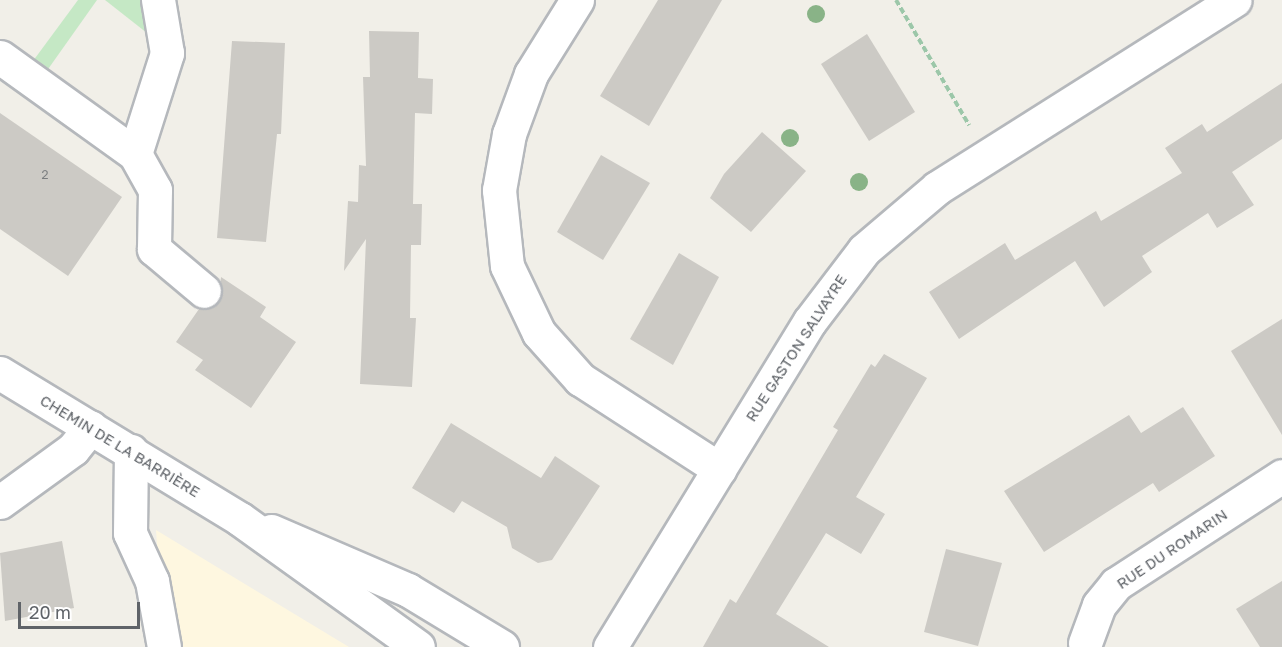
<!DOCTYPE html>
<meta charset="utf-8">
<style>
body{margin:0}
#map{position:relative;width:1282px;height:647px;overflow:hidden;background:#f1efe8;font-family:"Golos Text",sans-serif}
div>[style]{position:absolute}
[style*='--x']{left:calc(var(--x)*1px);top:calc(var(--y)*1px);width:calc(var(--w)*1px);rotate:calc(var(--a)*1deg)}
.commercial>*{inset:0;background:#fef7e0}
.green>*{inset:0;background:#c5e8c5}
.building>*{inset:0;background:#cccac5}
.path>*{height:4px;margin-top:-2px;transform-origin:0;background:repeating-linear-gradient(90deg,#9cc7a9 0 6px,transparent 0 9px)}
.roads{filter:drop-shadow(2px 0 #b5b8bc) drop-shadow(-2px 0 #b5b8bc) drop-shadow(0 2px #b5b8bc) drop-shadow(0 -2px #b5b8bc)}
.minor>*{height:33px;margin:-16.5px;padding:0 16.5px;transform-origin:16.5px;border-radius:16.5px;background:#fff}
.trees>*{width:18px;height:18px;margin:-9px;border-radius:50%;background:#89b387}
span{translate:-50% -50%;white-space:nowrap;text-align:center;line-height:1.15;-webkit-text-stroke:4.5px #fff;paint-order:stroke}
.number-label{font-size:12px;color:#7a7d7f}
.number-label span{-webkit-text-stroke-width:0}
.street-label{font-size:15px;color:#5f6368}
.scale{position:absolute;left:18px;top:602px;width:122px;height:27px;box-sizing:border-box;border:3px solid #5f6368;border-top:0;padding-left:8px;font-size:18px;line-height:21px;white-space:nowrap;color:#5f6368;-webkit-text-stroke:4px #fff;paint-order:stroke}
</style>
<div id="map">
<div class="commercial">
<i style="clip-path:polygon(156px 530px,306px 621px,349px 647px,164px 647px)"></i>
</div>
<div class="green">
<i style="clip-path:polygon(78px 0,97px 0,46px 72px,33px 61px)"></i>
<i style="clip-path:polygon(105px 0,147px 0,147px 33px)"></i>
</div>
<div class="building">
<i style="clip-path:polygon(658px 0,722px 0,649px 126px,600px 96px)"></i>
<i style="clip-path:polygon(369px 31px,419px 32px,418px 78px,433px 79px,432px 114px,415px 113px,413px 204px,422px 204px,421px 245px,411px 245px,410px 318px,416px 318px,412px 387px,360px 384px,366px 239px,344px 271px,348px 201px,358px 202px,359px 165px,366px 166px,363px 77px,370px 77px)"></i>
<i style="clip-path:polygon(867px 34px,915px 112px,869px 141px,821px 64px)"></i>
<i style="clip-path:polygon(232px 41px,285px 43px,281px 134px,277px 134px,266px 242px,217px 238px)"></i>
<i style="clip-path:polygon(1282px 83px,1282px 139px,1232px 172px,1254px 205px,1217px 228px,1208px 213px,1142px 256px,1152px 272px,1104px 307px,1075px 261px,959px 339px,929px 292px,1005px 243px,1015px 260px,1096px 211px,1101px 221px,1182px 173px,1165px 148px,1202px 124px,1207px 132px)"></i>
<i style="clip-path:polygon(0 113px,122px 197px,68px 276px,0 229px)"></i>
<i style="clip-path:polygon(762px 132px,806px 171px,751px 232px,710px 198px,724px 174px)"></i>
<i style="clip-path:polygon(601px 155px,650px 183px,603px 260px,557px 232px)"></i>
<i style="clip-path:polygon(679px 253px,719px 277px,673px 365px,630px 339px)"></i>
<i style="clip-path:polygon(221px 277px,266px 307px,260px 317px,296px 342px,251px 408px,195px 370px,203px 360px,176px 342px,199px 309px,219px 303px)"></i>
<i style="clip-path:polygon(1282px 319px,1282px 435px,1231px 351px)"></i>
<i style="clip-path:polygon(884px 354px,927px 378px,856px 497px,885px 514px,861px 554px,826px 533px,776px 614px,829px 647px,703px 647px,730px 599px,736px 603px,838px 430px,833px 427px,871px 364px,875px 367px)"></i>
<i style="clip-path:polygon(1183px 407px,1215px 456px,1159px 492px,1153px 483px,1044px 552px,1004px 491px,1129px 415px,1141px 433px)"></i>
<i style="clip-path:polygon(451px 423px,541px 478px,555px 456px,600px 486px,552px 560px,538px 563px,512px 548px,507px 527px,462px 501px,454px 513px,412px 488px)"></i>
<i style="clip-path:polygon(62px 541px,74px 608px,5px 621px,0 553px)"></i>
<i style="clip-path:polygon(946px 549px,1002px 563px,978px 646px,924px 632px)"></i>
<i style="clip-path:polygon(1282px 581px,1282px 647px,1260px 647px,1236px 609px)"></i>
</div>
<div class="path">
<i style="--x:896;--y:0;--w:145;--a:59.7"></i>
</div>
<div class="roads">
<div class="minor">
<i style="--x:577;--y:0;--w:87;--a:121.9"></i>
<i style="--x:531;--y:74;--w:64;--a:110.1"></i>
<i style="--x:509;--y:134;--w:57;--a:100.1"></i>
<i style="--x:499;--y:190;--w:76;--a:84"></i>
<i style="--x:507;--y:266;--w:74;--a:64.5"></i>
<i style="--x:539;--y:333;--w:62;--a:48.3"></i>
<i style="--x:580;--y:379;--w:166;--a:32.9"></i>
<i style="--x:0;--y:57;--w:166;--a:35.7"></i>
<i style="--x:135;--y:154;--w:41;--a:60.9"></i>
<i style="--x:155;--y:190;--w:59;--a:91"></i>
<i style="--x:154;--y:249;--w:65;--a:40"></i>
<i style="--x:135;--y:154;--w:106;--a:-72.4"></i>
<i style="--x:167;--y:53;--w:54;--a:-99.6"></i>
<i style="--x:0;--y:373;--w:281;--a:31.3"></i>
<i style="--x:240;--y:519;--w:219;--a:35.7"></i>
<i style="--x:131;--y:451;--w:82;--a:90.7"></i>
<i style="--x:130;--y:533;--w:53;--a:65.4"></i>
<i style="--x:152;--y:581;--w:67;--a:79.7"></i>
<i style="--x:0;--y:502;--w:90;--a:-36"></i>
<i style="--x:73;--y:449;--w:28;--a:-51"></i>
<i style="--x:271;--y:531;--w:149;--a:23.3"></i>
<i style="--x:408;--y:590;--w:110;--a:31.2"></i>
<i style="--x:1085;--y:643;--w:40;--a:-69.8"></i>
<i style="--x:1099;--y:605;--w:27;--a:-51"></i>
<i style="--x:1116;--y:584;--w:198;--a:-33"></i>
<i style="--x:610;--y:647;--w:382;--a:-58.5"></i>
<i style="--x:810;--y:321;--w:89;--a:-52.7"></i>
<i style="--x:864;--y:250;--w:96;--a:-40.3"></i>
<i style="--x:937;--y:188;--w:352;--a:-32.3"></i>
</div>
</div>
<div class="trees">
<i style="left:816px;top:14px"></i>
<i style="left:790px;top:138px"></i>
<i style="left:859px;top:182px"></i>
</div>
<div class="number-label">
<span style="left:45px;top:175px">2</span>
</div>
<div class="street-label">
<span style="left:796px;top:348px;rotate:-57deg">RUE GASTON SALVAYRE</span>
<span style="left:120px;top:446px;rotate:31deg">CHEMIN DE LA BARRIÈRE</span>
<span style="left:1172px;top:549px;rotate:-34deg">RUE DU ROMARIN</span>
</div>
<div class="scale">20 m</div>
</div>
